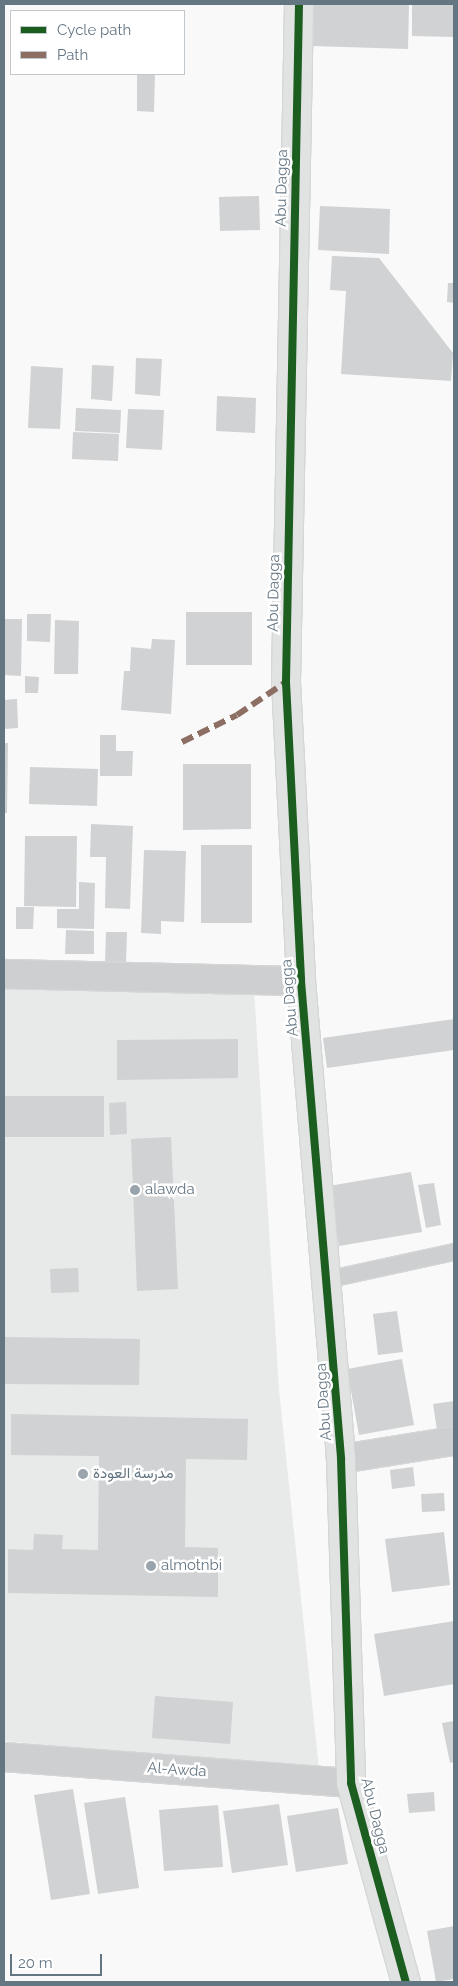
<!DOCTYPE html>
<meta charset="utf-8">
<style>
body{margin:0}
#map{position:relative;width:458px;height:1986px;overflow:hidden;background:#f9f9f9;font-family:Raleway,Vazirmatn,sans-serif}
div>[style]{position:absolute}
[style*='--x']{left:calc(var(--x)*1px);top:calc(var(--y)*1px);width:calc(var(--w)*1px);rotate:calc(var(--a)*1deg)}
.built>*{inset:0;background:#e8e9e9}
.building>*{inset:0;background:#d0d2d3}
.roads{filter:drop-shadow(1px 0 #d5d6d7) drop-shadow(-1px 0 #d5d6d7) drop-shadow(0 1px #d5d6d7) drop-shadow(0 -1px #d5d6d7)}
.lane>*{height:16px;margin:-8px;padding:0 8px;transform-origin:8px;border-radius:8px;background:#cecfd0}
.street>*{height:28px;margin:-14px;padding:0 14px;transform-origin:14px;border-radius:14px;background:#cecfd0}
.secondary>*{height:28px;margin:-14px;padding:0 14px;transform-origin:14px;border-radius:14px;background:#e1e2e2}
.quiet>*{height:6px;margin-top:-3px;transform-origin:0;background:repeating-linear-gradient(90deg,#8d6e63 0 12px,transparent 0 18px)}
.cycleway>*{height:8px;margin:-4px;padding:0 4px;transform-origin:4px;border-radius:4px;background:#1b5e20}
.dots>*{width:14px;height:14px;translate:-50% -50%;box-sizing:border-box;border:2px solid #fff;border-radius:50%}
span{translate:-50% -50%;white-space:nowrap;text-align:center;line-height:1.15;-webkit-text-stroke:5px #fff;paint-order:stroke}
.street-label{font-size:15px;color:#657683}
.poi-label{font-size:15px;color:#657683}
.left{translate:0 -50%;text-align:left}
.frame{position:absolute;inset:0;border:5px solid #657683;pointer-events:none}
.legend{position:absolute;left:10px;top:10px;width:175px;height:65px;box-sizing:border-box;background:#fff;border:1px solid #c1c8cd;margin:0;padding:6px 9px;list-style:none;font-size:15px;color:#657683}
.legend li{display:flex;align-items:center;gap:10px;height:25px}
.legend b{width:25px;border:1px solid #c1c8cd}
.scale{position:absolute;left:10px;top:1954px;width:92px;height:22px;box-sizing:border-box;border:2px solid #657683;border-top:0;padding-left:6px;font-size:15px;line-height:18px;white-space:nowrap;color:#657683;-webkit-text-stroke:4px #fff;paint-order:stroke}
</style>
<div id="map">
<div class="built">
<i style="clip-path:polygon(4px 980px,254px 989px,279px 1390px,319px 1769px,4px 1741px)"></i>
</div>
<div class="building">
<i style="clip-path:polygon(314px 4px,409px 4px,408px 49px,313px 46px)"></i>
<i style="clip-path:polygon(412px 4px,454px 4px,454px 37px,412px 36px)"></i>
<i style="clip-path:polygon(137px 74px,155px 74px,154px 112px,137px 111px)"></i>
<i style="clip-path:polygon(259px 196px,260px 230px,220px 231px,219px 197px)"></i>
<i style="clip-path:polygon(320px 206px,390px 209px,389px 254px,318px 250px)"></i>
<i style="clip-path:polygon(332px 256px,379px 258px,453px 353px,451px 381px,341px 374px,346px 291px,330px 290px)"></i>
<i style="clip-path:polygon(448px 283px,454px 283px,454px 303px,447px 302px)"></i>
<i style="clip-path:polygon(136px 358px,162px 359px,160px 396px,135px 394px)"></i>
<i style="clip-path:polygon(92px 365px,114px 366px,112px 401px,91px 399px)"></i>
<i style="clip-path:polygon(31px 366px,63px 368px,60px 429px,28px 428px)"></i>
<i style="clip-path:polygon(217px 396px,256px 398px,255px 433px,216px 431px)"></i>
<i style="clip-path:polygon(76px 408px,121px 410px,120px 433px,75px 431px)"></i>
<i style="clip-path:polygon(128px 409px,164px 410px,162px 450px,126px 448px)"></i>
<i style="clip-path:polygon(73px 432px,119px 434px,118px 461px,72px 459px)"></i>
<i style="clip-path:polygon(186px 612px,252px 612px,252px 665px,186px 665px)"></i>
<i style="clip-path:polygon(27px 614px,51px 614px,50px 642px,27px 641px)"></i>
<i style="clip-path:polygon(4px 619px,22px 619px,21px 676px,4px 675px)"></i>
<i style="clip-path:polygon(55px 620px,79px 621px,78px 674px,54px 674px)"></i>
<i style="clip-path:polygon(152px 639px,175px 640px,171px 714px,121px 710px,124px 671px,130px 671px,131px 647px,151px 649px)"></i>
<i style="clip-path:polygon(25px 676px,39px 677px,38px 693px,25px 693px)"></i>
<i style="clip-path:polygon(17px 699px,18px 728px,4px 729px,4px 700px)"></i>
<i style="clip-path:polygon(100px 735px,116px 735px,116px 751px,133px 751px,132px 776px,100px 776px)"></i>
<i style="clip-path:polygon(4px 743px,8px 743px,7px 813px,4px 813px)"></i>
<i style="clip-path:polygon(183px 764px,251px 764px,251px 829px,183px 830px)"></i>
<i style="clip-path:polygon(30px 767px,98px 769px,97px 806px,29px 804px)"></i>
<i style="clip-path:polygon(91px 824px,133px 826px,130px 909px,105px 908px,106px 857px,90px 857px)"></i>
<i style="clip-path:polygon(25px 836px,77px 836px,76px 907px,24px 906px)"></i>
<i style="clip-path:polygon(201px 845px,252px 845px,252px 923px,201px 923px)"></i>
<i style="clip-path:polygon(144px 850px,186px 851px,184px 922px,161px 921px,161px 934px,141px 933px)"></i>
<i style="clip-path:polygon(79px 882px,95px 883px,94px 929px,57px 928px,57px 909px,79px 909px)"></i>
<i style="clip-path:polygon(16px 907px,34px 907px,33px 929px,16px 929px)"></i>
<i style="clip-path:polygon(66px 930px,94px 931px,94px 954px,65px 954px)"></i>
<i style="clip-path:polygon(106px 932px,127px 932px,126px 963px,105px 962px)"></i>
<i style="clip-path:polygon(454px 1019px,454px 1050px,327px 1068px,323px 1038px)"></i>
<i style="clip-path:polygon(238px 1039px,238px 1078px,117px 1080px,117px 1040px)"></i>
<i style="clip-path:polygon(4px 1096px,104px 1096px,104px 1137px,4px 1137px)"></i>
<i style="clip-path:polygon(126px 1102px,127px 1134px,110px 1135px,109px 1103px)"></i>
<i style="clip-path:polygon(171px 1137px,178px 1289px,137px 1291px,131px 1139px)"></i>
<i style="clip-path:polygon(411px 1172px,422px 1232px,339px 1246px,329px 1186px)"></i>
<i style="clip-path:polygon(434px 1183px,441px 1225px,426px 1228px,418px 1185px)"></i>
<i style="clip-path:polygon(78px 1268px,79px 1292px,51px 1293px,50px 1269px)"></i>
<i style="clip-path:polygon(397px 1311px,403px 1352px,378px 1355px,373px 1314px)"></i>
<i style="clip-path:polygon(4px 1337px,140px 1339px,139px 1385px,4px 1384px)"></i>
<i style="clip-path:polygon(402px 1359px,414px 1425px,359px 1435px,347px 1369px)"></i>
<i style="clip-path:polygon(454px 1401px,454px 1428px,437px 1430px,433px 1404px)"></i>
<i style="clip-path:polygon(11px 1414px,248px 1419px,247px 1460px,186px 1459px,185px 1547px,218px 1548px,218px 1597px,8px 1593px,8px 1549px,33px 1550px,34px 1534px,63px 1535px,62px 1549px,98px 1550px,99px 1456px,11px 1455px)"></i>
<i style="clip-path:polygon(413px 1467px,415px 1486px,392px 1489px,390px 1470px)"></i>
<i style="clip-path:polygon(444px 1493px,445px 1511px,422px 1512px,421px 1494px)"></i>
<i style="clip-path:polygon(444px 1532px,450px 1585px,392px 1592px,385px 1539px)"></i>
<i style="clip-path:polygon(454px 1621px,454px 1684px,384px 1696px,374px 1634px)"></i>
<i style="clip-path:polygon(155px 1696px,233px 1702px,230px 1744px,152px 1738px)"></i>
<i style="clip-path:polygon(454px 1721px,454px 1762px,450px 1763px,442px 1723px)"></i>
<i style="clip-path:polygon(73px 1789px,90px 1894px,51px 1900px,34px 1795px)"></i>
<i style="clip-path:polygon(434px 1792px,435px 1811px,409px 1813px,407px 1794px)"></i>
<i style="clip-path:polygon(125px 1797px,139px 1888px,98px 1894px,84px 1803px)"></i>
<i style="clip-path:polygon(279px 1804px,288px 1865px,232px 1873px,223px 1811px)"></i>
<i style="clip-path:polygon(218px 1805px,223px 1867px,164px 1871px,159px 1810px)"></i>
<i style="clip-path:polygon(338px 1808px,348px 1864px,296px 1872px,287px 1816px)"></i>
<i style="clip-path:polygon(454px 1926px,454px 1979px,436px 1982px,427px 1931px)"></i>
</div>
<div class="roads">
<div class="lane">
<i style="--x:330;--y:1279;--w:127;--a:-12.3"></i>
</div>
<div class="street">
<i style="--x:4;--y:974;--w:297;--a:1.4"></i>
<i style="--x:341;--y:1459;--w:114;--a:-9.1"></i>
<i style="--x:4;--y:1757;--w:348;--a:4.3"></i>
</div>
<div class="secondary">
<i style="--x:299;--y:4;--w:678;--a:91.1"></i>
<i style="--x:286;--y:682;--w:299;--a:87.1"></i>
<i style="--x:301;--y:981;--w:480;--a:85.2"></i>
<i style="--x:341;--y:1459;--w:324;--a:88.2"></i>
<i style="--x:351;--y:1783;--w:206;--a:74.6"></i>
</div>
</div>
<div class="quiet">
<i style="--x:182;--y:742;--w:61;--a:-26.1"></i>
<i style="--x:237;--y:715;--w:59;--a:-34"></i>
</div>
<div class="cycleway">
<i style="--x:299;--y:4;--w:678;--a:91.1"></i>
<i style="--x:286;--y:682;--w:299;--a:87.1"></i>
<i style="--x:301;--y:981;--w:480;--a:85.2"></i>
<i style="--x:341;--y:1459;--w:324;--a:88.2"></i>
<i style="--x:351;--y:1783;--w:206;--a:74.6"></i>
</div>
<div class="dots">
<i style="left:135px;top:1190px;background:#99a4ac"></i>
<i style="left:83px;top:1474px;background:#99a4ac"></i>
<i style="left:151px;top:1566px;background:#99a4ac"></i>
</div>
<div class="street-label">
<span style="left:282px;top:188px;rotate:-89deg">Abu Dagga</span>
<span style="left:274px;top:593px;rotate:-89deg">Abu Dagga</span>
<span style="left:290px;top:998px;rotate:-95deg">Abu Dagga</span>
<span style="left:324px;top:1402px;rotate:-94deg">Abu Dagga</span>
<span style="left:177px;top:1770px;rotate:4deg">Al-Awda</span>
<span style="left:375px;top:1816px;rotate:76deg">Abu Dagga</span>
</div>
<div class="poi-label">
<span class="left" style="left:145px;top:1190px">alawda</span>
<span class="left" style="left:93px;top:1474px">مدرسة العودة</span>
<span class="left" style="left:161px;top:1566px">almotnbi</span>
</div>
<div class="frame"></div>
<ul class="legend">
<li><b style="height:6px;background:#1b5e20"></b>Cycle path</li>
<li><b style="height:6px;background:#8d6e63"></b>Path</li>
</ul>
<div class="scale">20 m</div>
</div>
